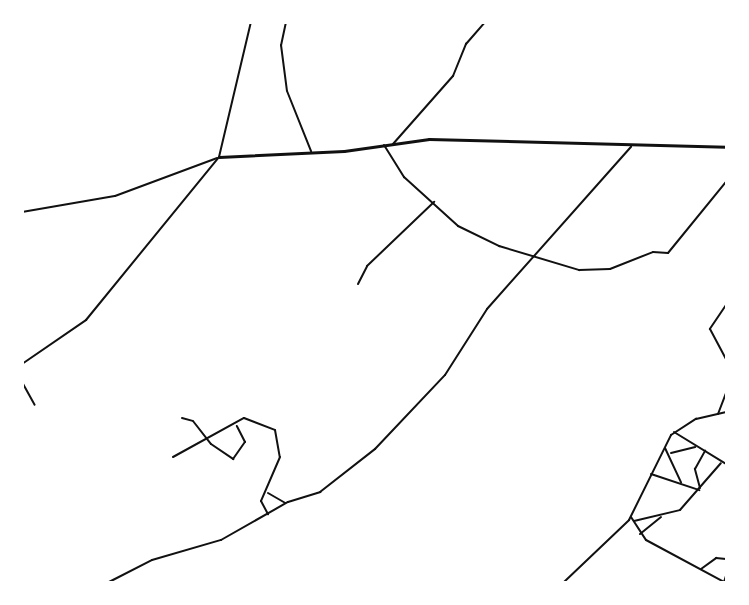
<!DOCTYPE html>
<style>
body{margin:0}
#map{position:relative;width:749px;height:605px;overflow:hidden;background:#fff;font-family:Figtree,sans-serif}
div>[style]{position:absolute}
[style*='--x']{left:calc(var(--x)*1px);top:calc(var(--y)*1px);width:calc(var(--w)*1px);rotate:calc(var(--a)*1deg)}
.minor>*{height:2px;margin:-1px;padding:0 1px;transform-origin:1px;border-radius:1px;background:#111}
.secondary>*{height:3px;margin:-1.5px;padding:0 1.5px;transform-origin:1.5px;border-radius:1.5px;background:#111}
span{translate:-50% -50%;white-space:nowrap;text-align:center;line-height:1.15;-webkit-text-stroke:4.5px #fff;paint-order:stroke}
.frame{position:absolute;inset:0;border:24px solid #fff;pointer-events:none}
</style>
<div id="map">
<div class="minor">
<i style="--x:286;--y:22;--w:24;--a:102"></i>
<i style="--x:281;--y:45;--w:46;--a:82.6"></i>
<i style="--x:287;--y:91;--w:65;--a:68.2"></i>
<i style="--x:393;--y:144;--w:91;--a:-48.6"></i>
<i style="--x:453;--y:76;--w:35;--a:-68"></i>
<i style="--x:466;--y:44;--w:29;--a:-49"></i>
<i style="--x:384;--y:145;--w:38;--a:58"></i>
<i style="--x:404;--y:177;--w:73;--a:42.2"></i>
<i style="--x:458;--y:226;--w:46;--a:26"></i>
<i style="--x:499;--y:246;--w:84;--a:16.7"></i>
<i style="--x:579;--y:270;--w:31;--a:-2"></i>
<i style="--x:610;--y:269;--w:46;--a:-21.6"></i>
<i style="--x:653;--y:252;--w:15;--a:4"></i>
<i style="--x:668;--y:253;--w:92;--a:-50.8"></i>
<i style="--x:22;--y:212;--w:94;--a:-9.8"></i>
<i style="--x:115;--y:196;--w:109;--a:-20.4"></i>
<i style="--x:358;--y:284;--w:20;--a:-63"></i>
<i style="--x:367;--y:266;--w:93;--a:-43.7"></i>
<i style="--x:726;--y:305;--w:29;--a:124"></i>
<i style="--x:710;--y:329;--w:34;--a:62"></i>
<i style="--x:22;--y:364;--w:78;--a:-34.5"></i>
<i style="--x:86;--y:320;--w:210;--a:-50.8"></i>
<i style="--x:219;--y:157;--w:139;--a:-76.7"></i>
<i style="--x:22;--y:382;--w:26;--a:61"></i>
<i style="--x:718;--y:414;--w:22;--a:-69"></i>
<i style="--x:182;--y:418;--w:11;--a:15"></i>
<i style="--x:193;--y:421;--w:29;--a:52"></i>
<i style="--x:211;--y:444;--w:27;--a:34"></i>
<i style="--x:233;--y:459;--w:21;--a:-55"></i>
<i style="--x:245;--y:442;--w:18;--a:-117"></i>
<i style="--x:674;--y:432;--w:61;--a:31.6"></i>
<i style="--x:665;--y:448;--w:38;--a:65"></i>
<i style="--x:671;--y:453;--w:25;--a:-14"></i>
<i style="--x:173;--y:457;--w:81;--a:-28.8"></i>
<i style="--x:244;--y:418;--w:33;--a:21"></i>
<i style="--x:275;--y:430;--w:27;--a:80"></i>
<i style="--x:280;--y:457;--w:48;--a:113.4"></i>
<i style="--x:261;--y:501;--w:15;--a:62"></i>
<i style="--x:651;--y:474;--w:51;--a:18.4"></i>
<i style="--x:700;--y:488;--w:20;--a:-105"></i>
<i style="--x:695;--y:469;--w:21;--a:-61"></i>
<i style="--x:268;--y:493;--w:20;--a:30"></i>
<i style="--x:631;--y:517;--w:27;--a:57"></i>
<i style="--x:646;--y:540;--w:89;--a:28.3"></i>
<i style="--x:634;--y:521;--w:47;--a:-13.4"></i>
<i style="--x:680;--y:510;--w:62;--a:-48.9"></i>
<i style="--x:640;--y:534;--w:27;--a:-39"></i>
<i style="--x:701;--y:569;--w:19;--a:-36"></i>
<i style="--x:716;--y:558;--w:10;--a:6"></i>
<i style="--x:109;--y:582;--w:48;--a:-27.1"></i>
<i style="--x:152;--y:560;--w:72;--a:-16.2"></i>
<i style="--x:221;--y:540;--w:77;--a:-29.6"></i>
<i style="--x:288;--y:502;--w:34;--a:-17"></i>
<i style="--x:320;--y:492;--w:70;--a:-38"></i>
<i style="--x:375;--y:449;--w:102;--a:-46.6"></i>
<i style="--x:445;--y:375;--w:78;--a:-57.5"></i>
<i style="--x:487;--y:309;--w:217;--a:-48.4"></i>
<i style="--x:564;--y:582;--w:90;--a:-43.6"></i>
<i style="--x:629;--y:520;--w:95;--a:-63.7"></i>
<i style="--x:671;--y:435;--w:30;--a:-33"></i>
<i style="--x:696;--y:419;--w:31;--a:-13"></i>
<i style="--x:724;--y:582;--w:6;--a:-72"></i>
</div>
<div class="secondary">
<i style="--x:219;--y:157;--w:125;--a:-2.7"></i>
<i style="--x:344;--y:151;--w:86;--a:-8"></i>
<i style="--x:429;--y:139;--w:297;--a:1.5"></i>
</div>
<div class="frame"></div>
</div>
